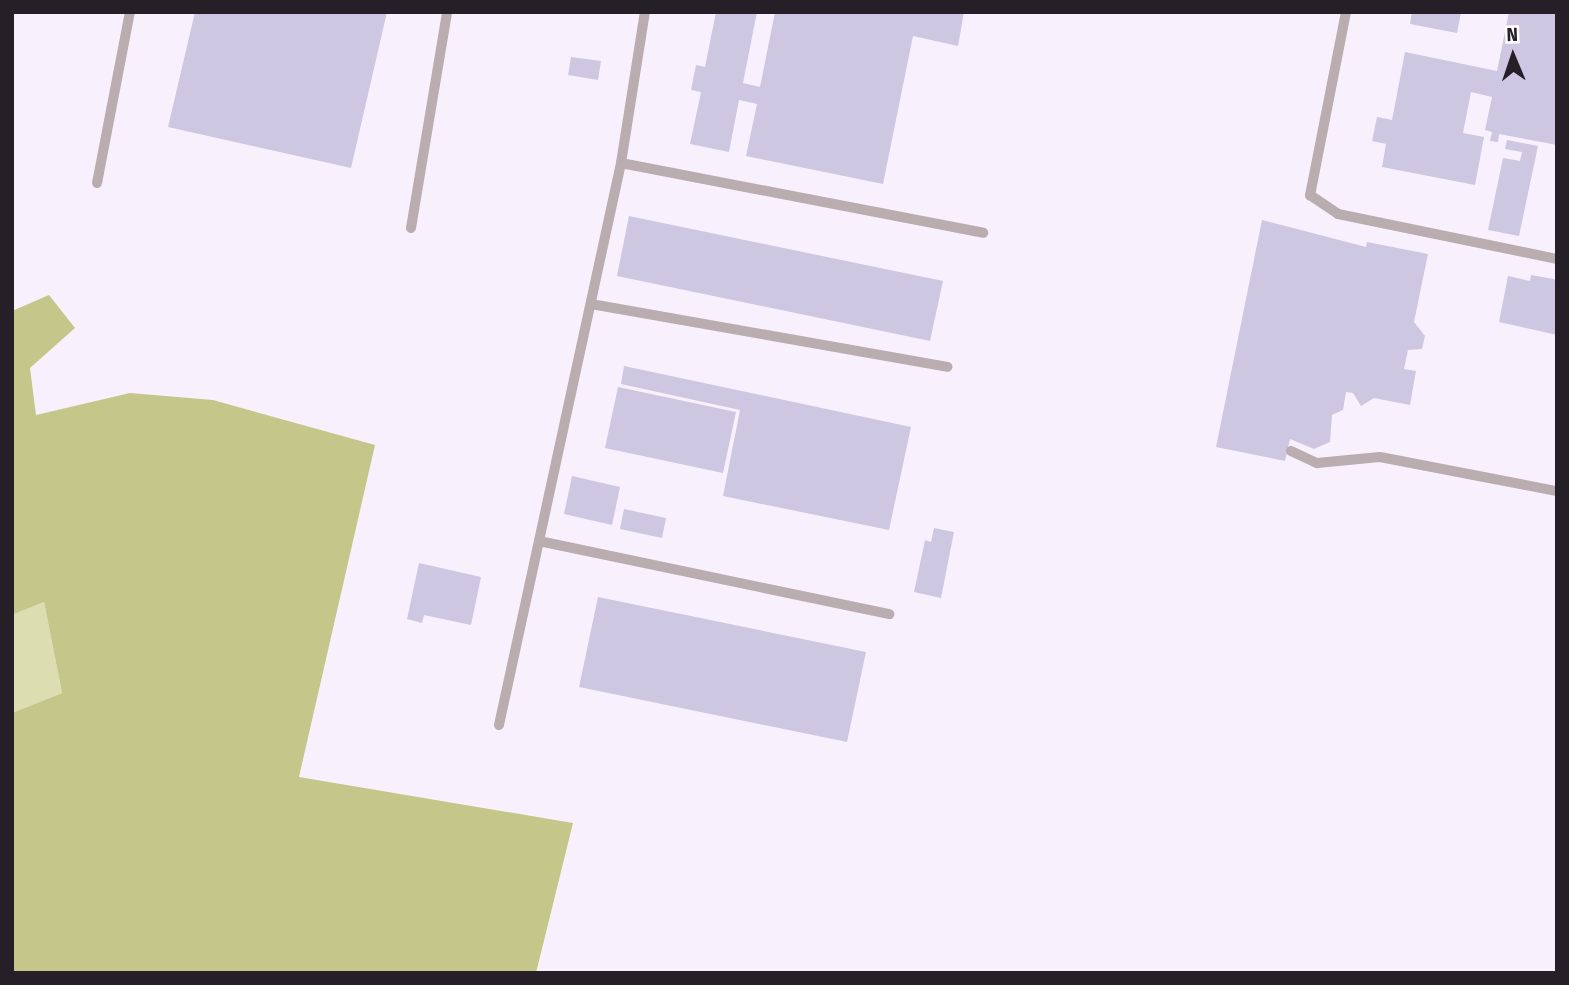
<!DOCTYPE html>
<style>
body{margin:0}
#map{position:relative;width:1569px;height:985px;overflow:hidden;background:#f9f0fe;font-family:"Fira Sans Condensed",sans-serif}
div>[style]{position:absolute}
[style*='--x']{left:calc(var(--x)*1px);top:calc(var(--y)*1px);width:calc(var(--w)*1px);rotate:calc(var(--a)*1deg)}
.green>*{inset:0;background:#dcdeb1}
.forest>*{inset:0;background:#c5c78a}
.building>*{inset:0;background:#cdc7e1}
.lane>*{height:10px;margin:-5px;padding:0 5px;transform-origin:5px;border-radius:5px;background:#baadaf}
span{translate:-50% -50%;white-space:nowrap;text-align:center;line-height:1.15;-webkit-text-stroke:5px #fff;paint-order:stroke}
.frame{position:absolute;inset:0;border:14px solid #251f28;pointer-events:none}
.north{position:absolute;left:1478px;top:21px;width:70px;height:70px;-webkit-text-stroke:5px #fff;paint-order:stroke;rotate:358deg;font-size:19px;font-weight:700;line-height:28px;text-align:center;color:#251f28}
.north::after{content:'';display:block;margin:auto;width:24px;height:32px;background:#251f28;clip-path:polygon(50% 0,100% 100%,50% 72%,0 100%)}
</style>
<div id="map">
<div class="green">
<i style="clip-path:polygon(44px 602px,62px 693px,12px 713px,12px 615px)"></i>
</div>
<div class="forest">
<i style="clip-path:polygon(49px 295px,75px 328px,30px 368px,36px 415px,130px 393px,213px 400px,375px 445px,299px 777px,573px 823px,536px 973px,12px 973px,12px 713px,62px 693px,44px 602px,12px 615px,12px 311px)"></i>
</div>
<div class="building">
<i style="clip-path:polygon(195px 12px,387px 12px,351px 168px,168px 127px)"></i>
<i style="clip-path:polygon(716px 12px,757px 12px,743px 83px,760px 87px,775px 12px,964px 12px,958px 46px,913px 36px,883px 184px,746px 156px,757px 104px,739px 100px,729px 152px,690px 144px,701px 92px,691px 90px,696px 65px,705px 67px)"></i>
<i style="clip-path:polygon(1412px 12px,1461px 12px,1457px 33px,1410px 24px)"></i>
<i style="clip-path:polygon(1509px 12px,1557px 12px,1557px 145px,1499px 134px,1498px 142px,1490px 141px,1492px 132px,1485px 130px,1492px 97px,1471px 92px,1463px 133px,1484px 137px,1475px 185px,1382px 167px,1386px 144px,1372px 141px,1377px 117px,1392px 120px,1405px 52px,1497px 71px)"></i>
<i style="clip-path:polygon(571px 57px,601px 61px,598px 80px,568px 75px)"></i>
<i style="clip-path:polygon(1507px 140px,1538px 146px,1519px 236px,1488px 230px,1503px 158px,1520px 161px,1522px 152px,1505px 149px)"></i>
<i style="clip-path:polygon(629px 216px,943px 281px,930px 341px,617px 276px)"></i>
<i style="clip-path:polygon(1262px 220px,1366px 247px,1367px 242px,1428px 254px,1414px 322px,1425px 336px,1422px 349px,1408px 350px,1404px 369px,1416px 371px,1410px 405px,1374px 398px,1361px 406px,1353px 393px,1346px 392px,1343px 410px,1332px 415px,1330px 442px,1314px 449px,1290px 439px,1285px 461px,1216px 447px)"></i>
<i style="clip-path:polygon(1531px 275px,1554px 279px,1557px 285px,1557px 335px,1499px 322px,1508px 276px,1530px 281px)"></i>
<i style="clip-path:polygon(624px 366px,911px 427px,889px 530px,723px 496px,740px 410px,621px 384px)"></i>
<i style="clip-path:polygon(618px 387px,736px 412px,723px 473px,605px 448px)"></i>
<i style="clip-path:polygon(572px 476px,620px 487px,612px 525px,564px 514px)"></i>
<i style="clip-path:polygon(624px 509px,666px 518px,662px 538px,620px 529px)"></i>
<i style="clip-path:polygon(934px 528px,954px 532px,941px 598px,914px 592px,925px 540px,931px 542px)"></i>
<i style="clip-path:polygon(419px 563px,481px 577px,471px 625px,424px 615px,422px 623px,407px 619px)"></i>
<i style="clip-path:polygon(598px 597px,866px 652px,847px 742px,579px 687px)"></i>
</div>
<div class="lane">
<i style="--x:1346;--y:12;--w:187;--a:101.1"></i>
<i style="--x:1310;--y:195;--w:34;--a:34"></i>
<i style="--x:1338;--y:214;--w:224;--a:11.6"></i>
<i style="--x:621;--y:163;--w:369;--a:10.9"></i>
<i style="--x:97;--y:183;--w:174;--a:-79.1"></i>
<i style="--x:411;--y:228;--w:219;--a:-80.5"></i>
<i style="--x:591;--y:304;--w:362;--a:10"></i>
<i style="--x:1291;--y:451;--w:29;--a:25"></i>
<i style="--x:1317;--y:463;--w:63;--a:-5.4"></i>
<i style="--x:1380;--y:457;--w:180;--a:10.9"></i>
<i style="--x:539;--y:541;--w:358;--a:11.8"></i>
<i style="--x:499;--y:725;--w:575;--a:-77.75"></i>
<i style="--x:621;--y:163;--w:153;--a:-81"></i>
</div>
<div class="frame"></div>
<div class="north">N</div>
</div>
